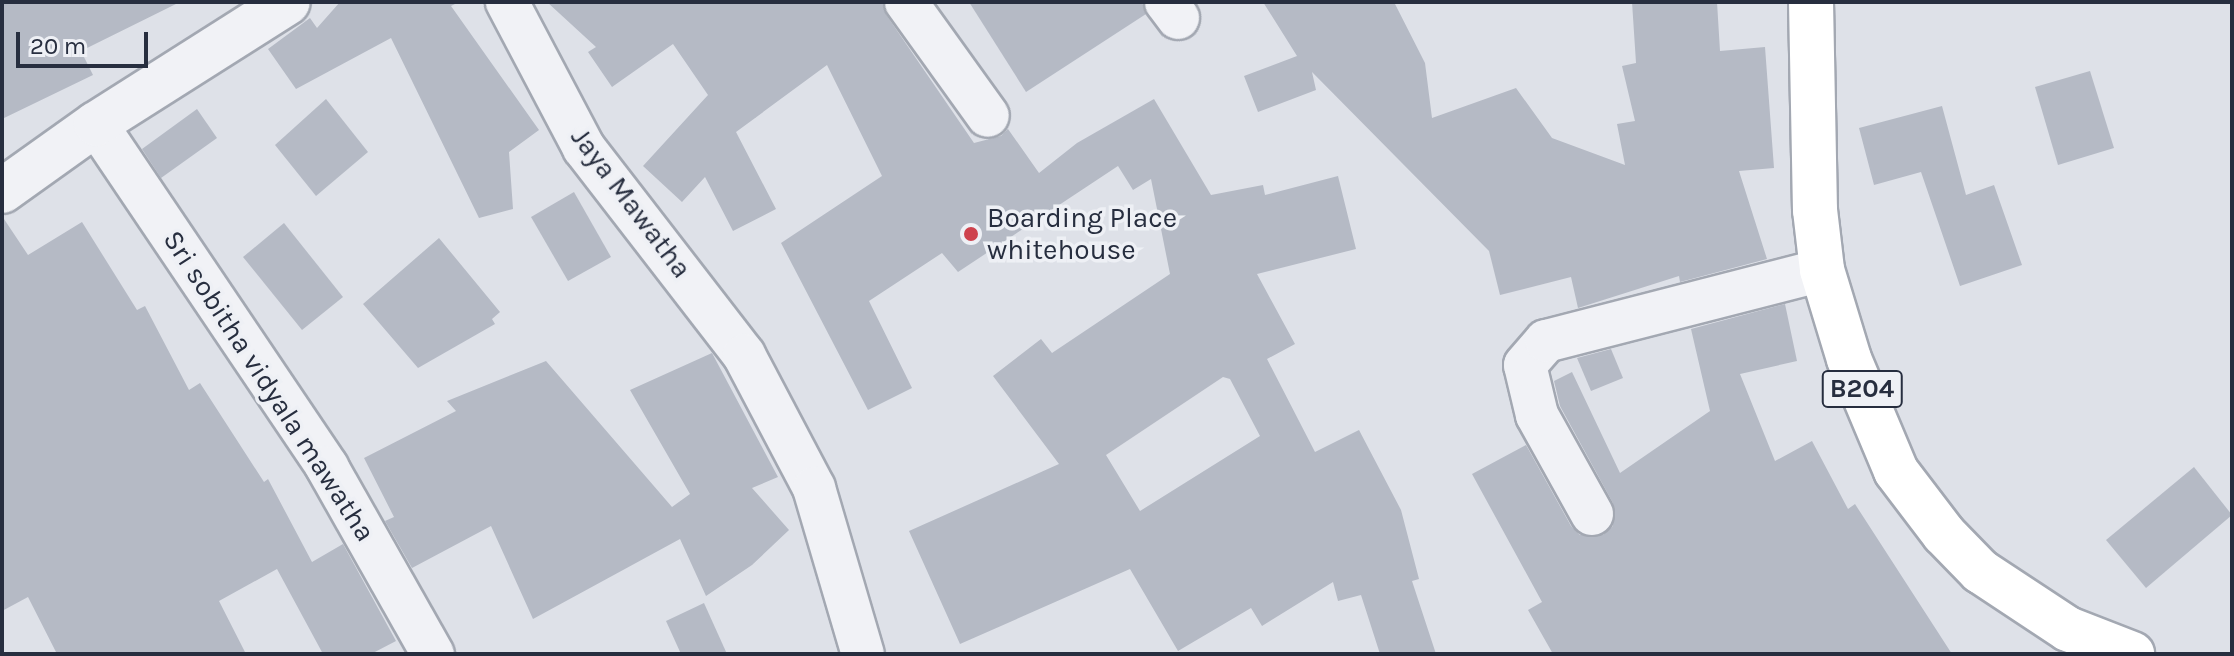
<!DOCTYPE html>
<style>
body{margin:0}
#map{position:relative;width:2234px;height:656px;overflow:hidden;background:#dee1e8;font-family:Karla,sans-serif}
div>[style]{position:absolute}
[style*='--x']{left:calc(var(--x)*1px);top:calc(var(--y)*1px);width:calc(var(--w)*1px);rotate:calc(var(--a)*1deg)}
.building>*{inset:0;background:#b5bac5}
.roads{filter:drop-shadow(2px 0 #a3a8b2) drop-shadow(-2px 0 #a3a8b2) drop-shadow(0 2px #a3a8b2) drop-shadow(0 -2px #a3a8b2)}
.minor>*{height:42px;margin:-21px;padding:0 21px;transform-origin:21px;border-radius:21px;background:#f1f2f6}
.tertiary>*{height:44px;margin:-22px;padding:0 22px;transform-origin:22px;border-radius:22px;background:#f1f2f6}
.primary>*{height:44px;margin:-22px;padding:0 22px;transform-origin:22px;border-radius:22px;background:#fff}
.dots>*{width:22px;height:22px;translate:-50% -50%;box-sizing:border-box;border:4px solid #eef0f5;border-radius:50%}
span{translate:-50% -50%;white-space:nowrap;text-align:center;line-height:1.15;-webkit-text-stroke:7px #eef0f5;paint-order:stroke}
.shield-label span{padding:2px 6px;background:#eef0f5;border:2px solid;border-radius:6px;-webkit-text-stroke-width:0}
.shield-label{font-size:26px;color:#272e3f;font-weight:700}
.street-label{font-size:28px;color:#272e3f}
.poi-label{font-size:28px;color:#272e3f}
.left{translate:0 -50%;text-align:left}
.frame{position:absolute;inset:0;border:4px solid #272e3f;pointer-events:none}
.scale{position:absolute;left:16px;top:32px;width:132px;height:36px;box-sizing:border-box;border:4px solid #272e3f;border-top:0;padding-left:10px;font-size:24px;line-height:28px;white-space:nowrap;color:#272e3f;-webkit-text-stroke:6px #eef0f5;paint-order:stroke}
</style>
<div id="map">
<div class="building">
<i style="clip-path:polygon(2px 2px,180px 2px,81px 51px,93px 75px,2px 119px)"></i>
<i style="clip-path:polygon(340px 2px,459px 2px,451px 6px,539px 130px,509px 152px,513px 209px,479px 218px,391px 38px,296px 89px,268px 49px,310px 18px,317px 28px)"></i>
<i style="clip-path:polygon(evenodd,547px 2px,882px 2px,887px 16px,974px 143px,1001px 136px,1008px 129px,1039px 173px,1077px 143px,1154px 99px,1211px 195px,1263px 185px,1265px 195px,1338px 176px,1356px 249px,1257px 274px,1295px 344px,1267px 359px,1315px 452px,1359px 430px,1401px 510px,1419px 579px,1412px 581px,1436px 654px,1380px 654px,1361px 595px,1338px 601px,1333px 582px,1262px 626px,1251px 608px,1178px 651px,1130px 569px,960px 644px,909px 531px,1059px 464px,993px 376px,1041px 339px,1052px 353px,1170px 274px,1151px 179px,1133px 190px,1118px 166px,958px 272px,942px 253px,869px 301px,912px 388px,868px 410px,781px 243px,882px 176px,827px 65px,736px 132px,776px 209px,733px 231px,705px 177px,682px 202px,643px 166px,708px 95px,673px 44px,612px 87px,588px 52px,596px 47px,547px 2px,1223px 377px,1230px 379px,1260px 436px,1140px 511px,1106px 455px,1223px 377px)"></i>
<i style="clip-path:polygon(969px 2px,1142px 2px,1146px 14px,1026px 92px)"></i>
<i style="clip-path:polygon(1263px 2px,1394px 2px,1425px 63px,1432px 118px,1516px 88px,1552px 138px,1625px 165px,1617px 124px,1635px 121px,1622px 66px,1636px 63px,1632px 2px,1717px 2px,1720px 51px,1765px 47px,1774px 168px,1739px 171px,1767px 259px,1680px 282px,1679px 276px,1578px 308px,1571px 277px,1500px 295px,1489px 251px,1312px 72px,1316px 90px,1258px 112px,1244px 76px,1297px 56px)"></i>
<i style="clip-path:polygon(2090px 71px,2114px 148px,2058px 165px,2035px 87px)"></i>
<i style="clip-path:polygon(326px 99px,368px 152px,316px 196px,275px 145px)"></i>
<i style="clip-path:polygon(1942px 106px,1966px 195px,1994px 185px,2022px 265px,1960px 286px,1921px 172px,1874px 185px,1859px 128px)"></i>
<i style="clip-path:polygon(197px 109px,217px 138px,161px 178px,142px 149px)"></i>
<i style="clip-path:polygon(574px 192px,611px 257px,568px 281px,531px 217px)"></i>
<i style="clip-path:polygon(2px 216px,28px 255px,82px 222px,137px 310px,145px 306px,189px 390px,200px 383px,264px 482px,268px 479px,312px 562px,343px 544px,396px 641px,371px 654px,323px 654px,277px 569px,219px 601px,246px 654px,57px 654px,28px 597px,2px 611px)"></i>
<i style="clip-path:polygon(284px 223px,343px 297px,302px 330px,243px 257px)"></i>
<i style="clip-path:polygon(439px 238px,500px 312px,492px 319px,495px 324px,418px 368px,363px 304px)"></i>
<i style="clip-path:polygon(1785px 304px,1797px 361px,1740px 374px,1775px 461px,1812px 441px,1848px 509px,1855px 504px,1952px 654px,1553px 654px,1528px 610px,1542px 602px,1472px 474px,1526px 445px,1571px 526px,1580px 535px,1603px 535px,1613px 526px,1613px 503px,1560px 406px,1554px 381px,1572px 372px,1620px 473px,1710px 411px,1691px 329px)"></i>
<i style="clip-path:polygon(1611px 349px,1623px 378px,1591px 391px,1577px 358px)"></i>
<i style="clip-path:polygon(712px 353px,778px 477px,752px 488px,789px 530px,752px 565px,706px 596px,680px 539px,533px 619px,491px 526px,412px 568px,385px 521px,394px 517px,364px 458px,456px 411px,447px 401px,546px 361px,672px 507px,690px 494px,630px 390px)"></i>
<i style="clip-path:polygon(2194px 467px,2232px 515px,2146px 588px,2106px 540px)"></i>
<i style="clip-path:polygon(704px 603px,727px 654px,681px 654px,666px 621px)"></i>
</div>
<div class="roads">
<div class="minor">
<i style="--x:507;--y:2;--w:165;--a:62.2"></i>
<i style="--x:584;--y:148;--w:262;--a:52.3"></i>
<i style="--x:744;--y:355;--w:150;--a:62.2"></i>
<i style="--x:814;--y:488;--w:173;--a:73.6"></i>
<i style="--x:906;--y:2;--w:140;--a:54.3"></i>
<i style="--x:1166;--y:2;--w:20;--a:53"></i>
<i style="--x:96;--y:124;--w:414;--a:56"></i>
<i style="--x:327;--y:467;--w:215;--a:60.5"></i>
<i style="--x:1592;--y:514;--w:113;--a:-119.1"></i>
<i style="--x:1537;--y:415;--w:51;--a:-103.5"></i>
<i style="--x:1525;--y:365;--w:32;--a:-49"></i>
<i style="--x:1546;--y:341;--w:285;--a:-14.4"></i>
</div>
<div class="tertiary">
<i style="--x:2;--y:191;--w:115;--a:-35.5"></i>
<i style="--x:96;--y:124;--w:227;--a:-32.4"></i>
</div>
<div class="primary">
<i style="--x:1811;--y:2;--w:208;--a:88.9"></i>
<i style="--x:1815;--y:210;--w:60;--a:83.3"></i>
<i style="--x:1822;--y:270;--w:93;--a:73.1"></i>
<i style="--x:1849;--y:359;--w:121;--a:67.2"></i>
<i style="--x:1896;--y:471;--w:79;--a:52.7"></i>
<i style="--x:1944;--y:534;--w:52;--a:45.8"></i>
<i style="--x:1980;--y:571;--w:105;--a:33.4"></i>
<i style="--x:2068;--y:629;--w:69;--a:21.3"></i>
</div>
</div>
<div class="dots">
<i style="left:971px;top:234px;background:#ce424d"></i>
</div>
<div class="shield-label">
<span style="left:1862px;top:389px">B204</span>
</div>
<div class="street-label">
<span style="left:631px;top:203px;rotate:53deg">Jaya Mawatha</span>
<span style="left:269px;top:386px;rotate:57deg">Sri sobitha vidyala mawatha</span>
</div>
<div class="poi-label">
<span class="left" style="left:987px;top:234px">Boarding Place<br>whitehouse</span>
</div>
<div class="frame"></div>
<div class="scale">20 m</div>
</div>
